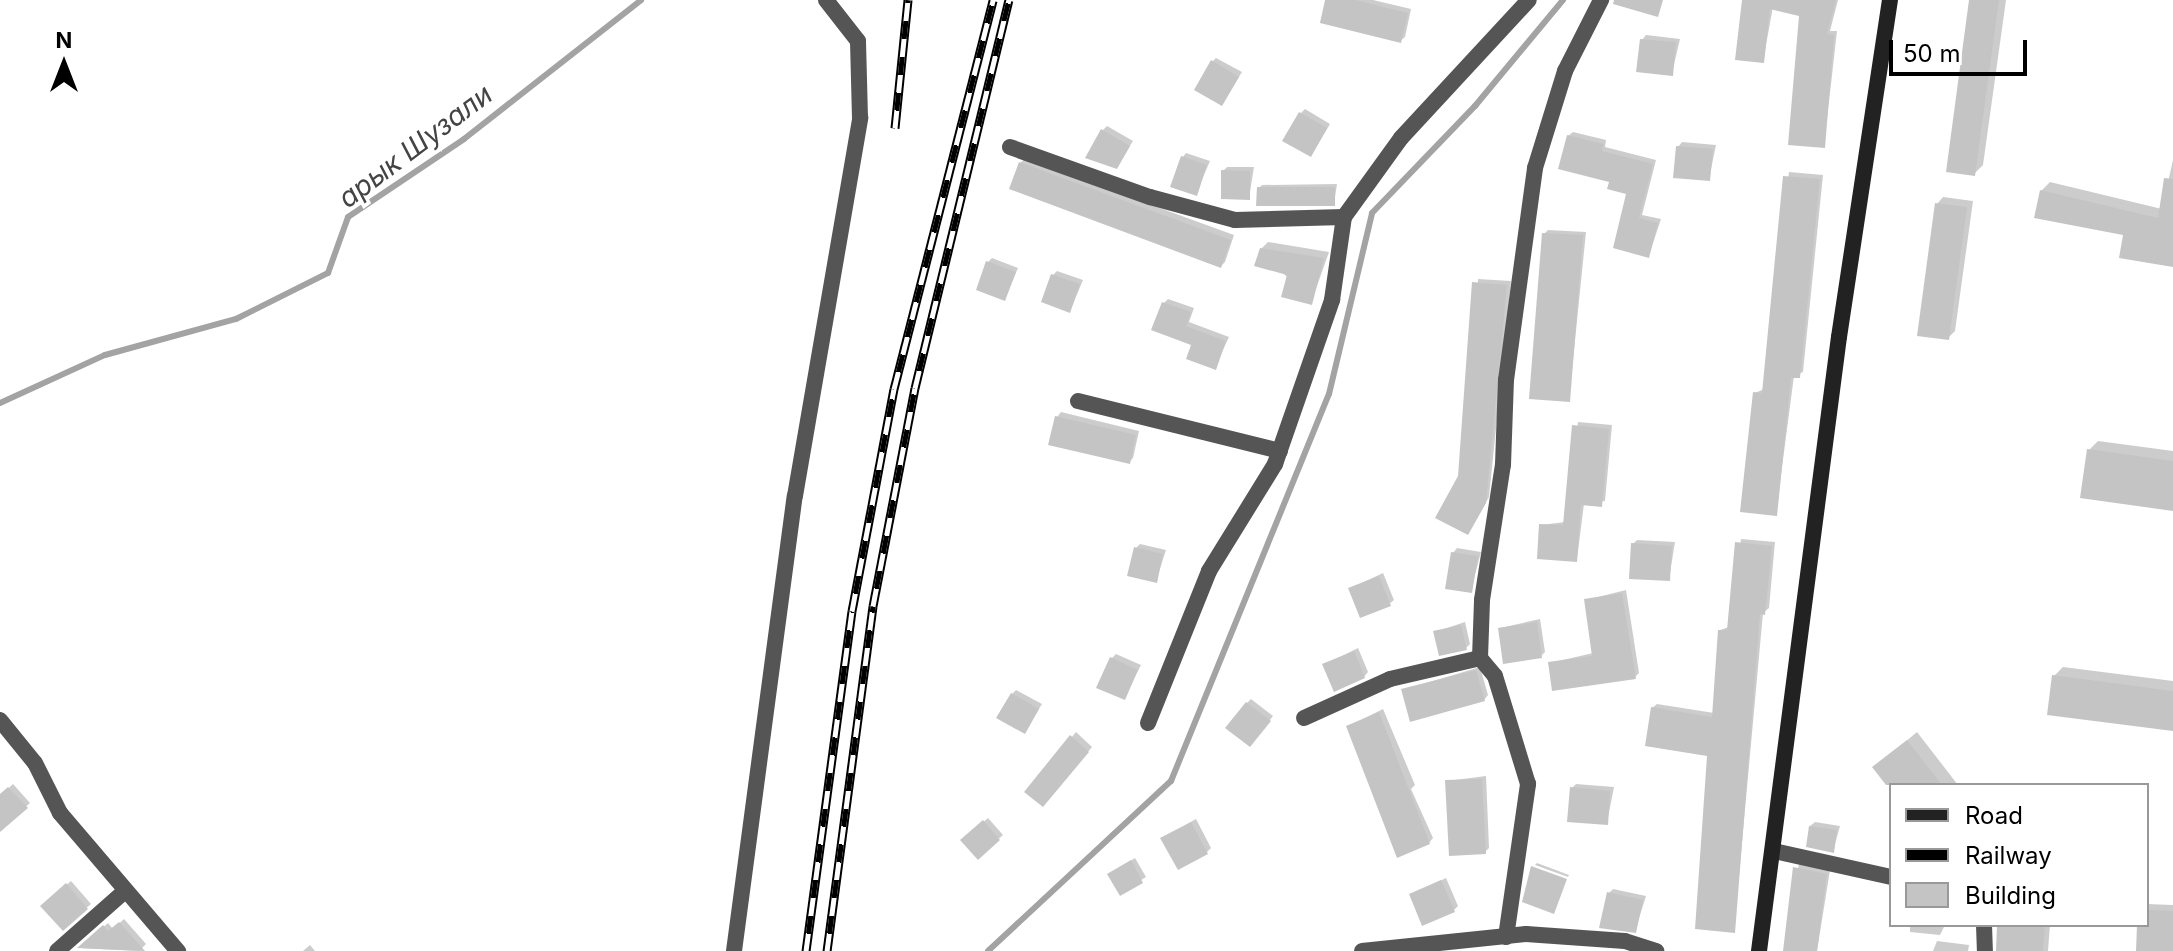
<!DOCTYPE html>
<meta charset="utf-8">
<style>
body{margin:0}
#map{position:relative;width:2173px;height:951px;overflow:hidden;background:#fff;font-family:Inter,sans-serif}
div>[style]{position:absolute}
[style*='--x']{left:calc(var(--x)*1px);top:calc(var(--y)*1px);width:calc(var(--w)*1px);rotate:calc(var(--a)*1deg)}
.shadow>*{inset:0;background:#0003}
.stream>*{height:6px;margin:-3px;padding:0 3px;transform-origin:3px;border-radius:3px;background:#a3a3a3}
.building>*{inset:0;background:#c4c4c4}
.street>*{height:16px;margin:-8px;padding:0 8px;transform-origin:8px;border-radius:8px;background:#555}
.secondary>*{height:16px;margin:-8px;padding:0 8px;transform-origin:8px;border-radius:8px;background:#222}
.rail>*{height:9px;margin-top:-4.5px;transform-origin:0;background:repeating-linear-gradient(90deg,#fff 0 18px,#000 0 36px);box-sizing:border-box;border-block:2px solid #000}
span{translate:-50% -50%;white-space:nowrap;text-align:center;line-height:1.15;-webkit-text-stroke:7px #fff;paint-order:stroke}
.water-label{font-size:28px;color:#444;font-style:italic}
.legend{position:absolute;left:1889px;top:783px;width:260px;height:144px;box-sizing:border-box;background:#fff;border:2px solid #999;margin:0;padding:10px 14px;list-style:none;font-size:24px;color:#000}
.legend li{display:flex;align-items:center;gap:16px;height:40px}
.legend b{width:40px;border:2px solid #999}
.north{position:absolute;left:24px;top:24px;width:80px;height:80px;-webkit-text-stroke:6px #fff;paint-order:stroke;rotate:0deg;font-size:22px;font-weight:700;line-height:32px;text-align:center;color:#000}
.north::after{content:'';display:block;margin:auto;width:28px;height:36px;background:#000;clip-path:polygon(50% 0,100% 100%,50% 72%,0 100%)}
.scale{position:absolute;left:1889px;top:40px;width:138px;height:36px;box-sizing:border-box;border:4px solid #000;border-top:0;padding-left:10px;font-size:24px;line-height:28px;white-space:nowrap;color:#000;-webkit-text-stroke:6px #fff;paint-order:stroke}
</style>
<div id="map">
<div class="shadow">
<i style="clip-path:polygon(1327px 0,1373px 0,1411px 9px,1405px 37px,1400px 41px)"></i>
<i style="clip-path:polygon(1744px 0,1838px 0,1830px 31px,1837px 31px,1824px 146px,1801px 14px,1773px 7px,1763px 61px)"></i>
<i style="clip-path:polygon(1972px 0,2006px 0,1983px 165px,1974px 174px)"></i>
<i style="clip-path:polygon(1646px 35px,1680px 39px,1672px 73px,1642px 40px)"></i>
<i style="clip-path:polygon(1216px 58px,1242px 72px,1222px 104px,1212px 62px)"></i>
<i style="clip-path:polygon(1305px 109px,1330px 124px,1314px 151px,1301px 113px)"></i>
<i style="clip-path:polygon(1107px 126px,1133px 141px,1120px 162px,1103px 130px)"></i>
<i style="clip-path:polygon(1573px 132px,1606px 140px,1605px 147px,1656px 160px,1642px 215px,1661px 219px,1649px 255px,1629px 192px,1568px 136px)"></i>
<i style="clip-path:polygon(1682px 142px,1716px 145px,1709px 179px,1678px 147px)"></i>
<i style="clip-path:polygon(1186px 153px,1210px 161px,1196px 193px,1182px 158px)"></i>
<i style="clip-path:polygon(1025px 159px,1234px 235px,1225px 262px,1221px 266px,1020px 163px)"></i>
<i style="clip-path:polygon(2173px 160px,2173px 265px,2126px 233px,2041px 191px,2050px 182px,2162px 209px)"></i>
<i style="clip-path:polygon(1227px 167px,1254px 167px,1249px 198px,1223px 171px)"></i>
<i style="clip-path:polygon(1789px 172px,1823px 175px,1803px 372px,1794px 376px,1776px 513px,1755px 393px,1764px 389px)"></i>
<i style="clip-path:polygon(1337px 184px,1334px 204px,1259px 188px,1262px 185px)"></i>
<i style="clip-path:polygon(1943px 197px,1973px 201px,1955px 331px,1948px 338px,1937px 204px)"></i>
<i style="clip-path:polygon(1548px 230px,1586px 232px,1569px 400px,1544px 234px)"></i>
<i style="clip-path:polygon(1268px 242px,1329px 252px,1311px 303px,1261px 249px)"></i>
<i style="clip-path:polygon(992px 258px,1018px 268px,1005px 298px,988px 262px)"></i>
<i style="clip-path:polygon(1057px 271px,1083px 280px,1070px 311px,1053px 275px)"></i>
<i style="clip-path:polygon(1478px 279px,1511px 281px,1489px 497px,1468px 533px)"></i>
<i style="clip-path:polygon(1168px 299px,1194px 308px,1189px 322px,1229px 337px,1215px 367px,1164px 303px)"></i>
<i style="clip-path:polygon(1061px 412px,1139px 431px,1133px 458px,1129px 462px,1057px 417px)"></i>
<i style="clip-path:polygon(1578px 422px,1612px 425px,1605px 501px,1584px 504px,1577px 559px,1541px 525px,1565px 522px)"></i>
<i style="clip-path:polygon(2098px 441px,2173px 451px,2173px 509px,2089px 450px)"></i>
<i style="clip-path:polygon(1741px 539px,1775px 542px,1769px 608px,1763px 613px,1734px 930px,1710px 754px,1652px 708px,1657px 704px,1714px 713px,1720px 630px,1729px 627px)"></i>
<i style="clip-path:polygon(1637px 540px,1675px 542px,1669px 579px,1633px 544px)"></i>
<i style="clip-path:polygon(1140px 544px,1166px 550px,1156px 581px,1136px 548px)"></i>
<i style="clip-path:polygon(1457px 548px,1481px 552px,1471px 590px,1453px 553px)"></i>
<i style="clip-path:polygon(1383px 573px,1394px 600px,1389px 604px,1351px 588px)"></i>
<i style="clip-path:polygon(1626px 590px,1639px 673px,1635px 677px,1550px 663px,1593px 653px,1586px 600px)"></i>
<i style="clip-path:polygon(1540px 619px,1545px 652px,1541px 656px,1500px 628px)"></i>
<i style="clip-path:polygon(1465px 622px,1470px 644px,1466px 648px,1435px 632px)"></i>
<i style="clip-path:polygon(1358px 648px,1368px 672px,1364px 677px,1324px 665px)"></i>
<i style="clip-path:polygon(1116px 654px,1141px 665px,1124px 698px,1112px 658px)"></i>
<i style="clip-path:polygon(1480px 667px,1488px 695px,1484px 700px,1403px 690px)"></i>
<i style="clip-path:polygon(2063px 667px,2173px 681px,2173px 729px,2054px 676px)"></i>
<i style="clip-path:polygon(1016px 690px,1042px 704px,1025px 732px,1012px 694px)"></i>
<i style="clip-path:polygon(1251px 699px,1273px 716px,1254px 741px,1247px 703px)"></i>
<i style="clip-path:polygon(1383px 709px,1415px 785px,1411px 789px,1433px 838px,1429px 843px,1349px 726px)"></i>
<i style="clip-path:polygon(1076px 732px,1092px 747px,1047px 801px,1027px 791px)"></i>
<i style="clip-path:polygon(1917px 732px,1958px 785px,1891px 788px,1875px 767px)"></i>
<i style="clip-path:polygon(1486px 776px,1489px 848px,1485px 852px,1447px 781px)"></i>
<i style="clip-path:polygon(13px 784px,30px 803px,1px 829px,0 796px)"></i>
<i style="clip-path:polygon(1576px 784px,1614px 787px,1607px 823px,1572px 788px)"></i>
<i style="clip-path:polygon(988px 818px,1003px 835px,978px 857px,963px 840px)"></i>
<i style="clip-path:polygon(1196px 819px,1211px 848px,1207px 852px,1163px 838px)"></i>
<i style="clip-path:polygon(1815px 822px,1840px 826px,1833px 851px,1810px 826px)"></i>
<i style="clip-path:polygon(1135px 858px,1146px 877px,1120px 893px,1109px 874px)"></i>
<i style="clip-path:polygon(1537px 863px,1569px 875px,1568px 877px,1535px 865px)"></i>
<i style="clip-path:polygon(1799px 863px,1830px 870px,1817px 951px,1785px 951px)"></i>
<i style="clip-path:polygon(1446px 878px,1458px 906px,1454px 910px,1411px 895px)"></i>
<i style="clip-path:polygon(71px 881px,91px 904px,63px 928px,43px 906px)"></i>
<i style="clip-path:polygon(1613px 889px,1646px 896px,1635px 931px,1609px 893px)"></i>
<i style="clip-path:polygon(2147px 904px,2173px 905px,2173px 951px,2138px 951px,2139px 925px,2147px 925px)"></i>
<i style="clip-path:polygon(124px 919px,146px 944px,139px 951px,80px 948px,108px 923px,113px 929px)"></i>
<i style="clip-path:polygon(1910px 925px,1945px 925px,1940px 935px,1910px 932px)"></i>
<i style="clip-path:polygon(1999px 925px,2050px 925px,2048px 951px,1997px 951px)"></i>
<i style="clip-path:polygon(1937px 941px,1969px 945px,1968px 951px,1933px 951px)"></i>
<i style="clip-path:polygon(310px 945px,315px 951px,303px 951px)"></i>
</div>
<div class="stream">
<i style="--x:0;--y:403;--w:115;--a:-24.6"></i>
<i style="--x:105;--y:355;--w:136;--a:-15.4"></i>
<i style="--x:236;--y:319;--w:103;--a:-26.6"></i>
<i style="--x:328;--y:273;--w:59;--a:-70.3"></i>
<i style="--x:348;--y:217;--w:140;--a:-33.9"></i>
<i style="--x:464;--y:139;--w:225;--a:-38.1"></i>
<i style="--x:988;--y:951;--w:250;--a:-42.9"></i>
<i style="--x:1171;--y:781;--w:418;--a:-67.8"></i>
<i style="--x:1329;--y:394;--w:186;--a:-76.6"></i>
<i style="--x:1372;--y:213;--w:149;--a:-46.1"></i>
<i style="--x:1475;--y:106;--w:138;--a:-50.3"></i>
</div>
<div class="building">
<i style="clip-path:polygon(1325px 0,1355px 0,1408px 13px,1401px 43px,1320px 23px)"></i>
<i style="clip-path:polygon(1614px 0,1663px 0,1658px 17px,1613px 4px)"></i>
<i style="clip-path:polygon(1742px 0,1836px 0,1827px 34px,1834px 35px,1825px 148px,1788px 145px,1799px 16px,1770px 9px,1764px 63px,1735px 60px)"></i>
<i style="clip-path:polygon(1969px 0,1999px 0,1975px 176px,1946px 172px)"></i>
<i style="clip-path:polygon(1640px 39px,1676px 42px,1673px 76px,1636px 72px)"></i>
<i style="clip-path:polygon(1211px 60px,1239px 77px,1222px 106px,1194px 90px)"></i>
<i style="clip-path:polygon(1299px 112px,1327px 128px,1311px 157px,1282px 141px)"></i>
<i style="clip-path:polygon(1101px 129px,1130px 146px,1117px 169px,1085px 158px)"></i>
<i style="clip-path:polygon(1567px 135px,1603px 144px,1602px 151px,1653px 164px,1639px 218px,1658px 223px,1649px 258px,1613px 248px,1626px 194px,1607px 189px,1609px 182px,1558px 169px)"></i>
<i style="clip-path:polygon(1676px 146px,1713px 149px,1710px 181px,1673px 178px)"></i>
<i style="clip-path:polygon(1181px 156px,1207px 165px,1197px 196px,1170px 187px)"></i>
<i style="clip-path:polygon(1019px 162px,1231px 240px,1221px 268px,1009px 189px)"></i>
<i style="clip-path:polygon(1221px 170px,1250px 171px,1250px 200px,1221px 199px)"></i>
<i style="clip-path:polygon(1783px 176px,1820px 179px,1800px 378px,1791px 378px,1777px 516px,1740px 512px,1753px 392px,1762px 393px)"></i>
<i style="clip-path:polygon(2164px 178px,2173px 179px,2173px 267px,2119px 258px,2123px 235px,2034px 218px,2040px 190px,2158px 218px)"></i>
<i style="clip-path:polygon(1257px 187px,1335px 187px,1335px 206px,1256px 206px)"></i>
<i style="clip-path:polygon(1935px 203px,1967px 207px,1949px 340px,1917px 336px)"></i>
<i style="clip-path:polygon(1542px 233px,1583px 235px,1570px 402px,1529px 399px)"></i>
<i style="clip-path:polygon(1260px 248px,1324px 258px,1312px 305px,1281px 297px,1287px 275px,1254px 266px)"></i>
<i style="clip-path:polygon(986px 261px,1016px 272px,1005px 301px,976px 290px)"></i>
<i style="clip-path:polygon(1051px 274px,1080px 284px,1070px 313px,1041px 302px)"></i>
<i style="clip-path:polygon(1472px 282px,1507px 285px,1486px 503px,1468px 535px,1435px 518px,1458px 476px)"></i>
<i style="clip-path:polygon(1162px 302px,1191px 312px,1186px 326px,1226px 341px,1216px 370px,1186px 359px,1191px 345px,1151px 330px)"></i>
<i style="clip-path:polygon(1055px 416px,1136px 435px,1130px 464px,1048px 445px)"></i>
<i style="clip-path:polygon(1572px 425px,1609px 429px,1602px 507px,1581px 505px,1577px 562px,1537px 559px,1539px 524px,1563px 525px)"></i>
<i style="clip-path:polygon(2087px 449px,2173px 461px,2173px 511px,2080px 498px)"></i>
<i style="clip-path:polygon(1735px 542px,1772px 546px,1765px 615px,1760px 614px,1735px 933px,1695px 929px,1707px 756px,1645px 746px,1651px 707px,1712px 717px,1718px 630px,1727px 630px)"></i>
<i style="clip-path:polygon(1631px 543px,1672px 546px,1670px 581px,1629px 579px)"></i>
<i style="clip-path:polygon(1134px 547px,1163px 554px,1157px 583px,1127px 576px)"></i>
<i style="clip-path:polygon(1451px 552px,1478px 556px,1472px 593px,1445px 589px)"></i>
<i style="clip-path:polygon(1379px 576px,1391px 606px,1360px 618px,1348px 588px)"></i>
<i style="clip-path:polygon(1622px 593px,1636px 679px,1552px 691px,1548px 662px,1592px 656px,1584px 599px)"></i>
<i style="clip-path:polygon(1537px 622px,1542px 658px,1503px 664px,1498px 628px)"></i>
<i style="clip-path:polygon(1461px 625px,1467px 650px,1439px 656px,1433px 631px)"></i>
<i style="clip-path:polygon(1354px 651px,1365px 678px,1334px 692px,1322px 664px)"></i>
<i style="clip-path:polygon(1110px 657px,1138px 670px,1125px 700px,1096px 688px)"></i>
<i style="clip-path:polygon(1476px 670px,1485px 701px,1410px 722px,1401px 689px)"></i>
<i style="clip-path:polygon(2052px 675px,2173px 691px,2173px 731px,2047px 715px)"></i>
<i style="clip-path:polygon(1011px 693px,1039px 709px,1025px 734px,996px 718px)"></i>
<i style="clip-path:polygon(1246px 702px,1271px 721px,1250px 747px,1225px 728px)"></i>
<i style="clip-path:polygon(1379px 712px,1430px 844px,1397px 858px,1346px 726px)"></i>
<i style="clip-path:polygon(1070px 735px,1089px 752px,1043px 807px,1024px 792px)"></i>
<i style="clip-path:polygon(1907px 740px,1942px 785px,1886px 785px,1872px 767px)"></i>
<i style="clip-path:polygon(1482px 779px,1486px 854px,1449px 856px,1445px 780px)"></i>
<i style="clip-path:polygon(8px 787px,28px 808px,0 832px,0 794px)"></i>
<i style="clip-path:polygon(1570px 787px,1610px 791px,1608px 825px,1567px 822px)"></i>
<i style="clip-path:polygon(983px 820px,1000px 840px,978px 860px,960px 840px)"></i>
<i style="clip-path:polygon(1191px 822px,1208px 854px,1178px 870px,1160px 838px)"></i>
<i style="clip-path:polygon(1809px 826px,1837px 830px,1834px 853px,1806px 847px)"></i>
<i style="clip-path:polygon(1131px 860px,1143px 883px,1120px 896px,1107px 874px)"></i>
<i style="clip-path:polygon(1531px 866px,1567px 879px,1554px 914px,1522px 902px)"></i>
<i style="clip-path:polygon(1793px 867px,1827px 874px,1817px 951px,1783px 951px)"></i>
<i style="clip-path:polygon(1441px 880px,1455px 912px,1422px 926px,1409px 894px)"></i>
<i style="clip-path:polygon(66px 883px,88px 909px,63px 931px,40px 906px)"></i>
<i style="clip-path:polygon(1607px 892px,1643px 900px,1636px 933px,1599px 928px)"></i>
<i style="clip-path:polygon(2147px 910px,2173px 911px,2173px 951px,2136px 951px,2137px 925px,2147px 925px)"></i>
<i style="clip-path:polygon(119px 922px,145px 951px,77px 948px,103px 925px,108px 931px)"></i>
<i style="clip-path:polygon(1997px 925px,2045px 925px,2043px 951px,1996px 951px)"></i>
</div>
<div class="street">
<i style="--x:1010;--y:147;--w:149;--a:19.7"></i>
<i style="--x:1150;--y:197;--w:88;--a:15.1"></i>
<i style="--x:1235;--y:220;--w:109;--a:-1.6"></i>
<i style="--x:1078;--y:401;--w:208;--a:13.9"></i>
<i style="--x:1304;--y:718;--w:94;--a:-24.4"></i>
<i style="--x:1390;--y:679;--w:92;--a:-13.1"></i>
<i style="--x:0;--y:720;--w:55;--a:50.9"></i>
<i style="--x:35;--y:763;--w:56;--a:63.4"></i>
<i style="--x:60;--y:813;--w:182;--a:49.5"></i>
<i style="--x:1148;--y:723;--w:164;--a:-68.1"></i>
<i style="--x:1209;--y:571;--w:126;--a:-58.3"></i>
<i style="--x:1275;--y:464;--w:174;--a:-70.8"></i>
<i style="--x:1332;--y:300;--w:84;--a:-81.8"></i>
<i style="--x:1344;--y:217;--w:97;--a:-54.2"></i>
<i style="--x:1401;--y:138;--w:188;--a:-47.2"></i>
<i style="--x:1774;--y:851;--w:120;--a:12.5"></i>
<i style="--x:1984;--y:925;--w:26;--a:88"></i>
<i style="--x:1506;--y:937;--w:155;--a:-81.8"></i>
<i style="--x:1528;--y:784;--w:113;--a:-107"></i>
<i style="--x:1495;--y:676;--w:23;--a:-130"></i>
<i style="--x:1480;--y:658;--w:58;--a:-88"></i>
<i style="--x:1482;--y:600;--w:137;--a:-81.2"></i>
<i style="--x:1503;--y:465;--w:85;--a:-88"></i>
<i style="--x:1506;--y:380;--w:214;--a:-82.2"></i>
<i style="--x:1535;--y:168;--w:102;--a:-72.8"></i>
<i style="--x:1565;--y:71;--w:80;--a:-63.1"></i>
<i style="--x:57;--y:951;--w:91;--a:-41.4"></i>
<i style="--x:734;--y:951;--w:459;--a:-82.4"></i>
<i style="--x:795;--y:496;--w:384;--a:-80.2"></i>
<i style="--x:860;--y:118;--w:77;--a:-91.5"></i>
<i style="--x:858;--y:41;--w:52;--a:-128"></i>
<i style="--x:1362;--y:951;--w:165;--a:-5.9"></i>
<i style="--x:1526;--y:934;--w:99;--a:4"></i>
<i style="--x:1625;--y:941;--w:33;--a:18"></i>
</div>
<div class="secondary">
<i style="--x:1759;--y:951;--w:619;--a:-82.58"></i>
<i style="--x:1839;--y:337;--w:341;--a:-81.4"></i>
</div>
<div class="rail">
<i style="--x:895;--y:128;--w:129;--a:-84.2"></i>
<i style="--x:806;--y:951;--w:343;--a:-82.3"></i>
<i style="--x:852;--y:611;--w:226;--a:-79.3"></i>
<i style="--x:894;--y:389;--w:401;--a:-75.7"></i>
<i style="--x:827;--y:951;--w:348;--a:-82.4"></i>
<i style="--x:873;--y:606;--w:222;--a:-79.1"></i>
<i style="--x:915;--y:388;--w:399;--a:-76.4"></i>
</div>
<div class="water-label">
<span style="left:415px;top:146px;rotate:-37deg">арык Шузали</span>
</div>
<ul class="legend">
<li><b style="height:10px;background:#222"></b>Road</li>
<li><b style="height:10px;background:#000"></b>Railway</li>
<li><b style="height:22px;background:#c4c4c4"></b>Building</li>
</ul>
<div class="north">N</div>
<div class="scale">50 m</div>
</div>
